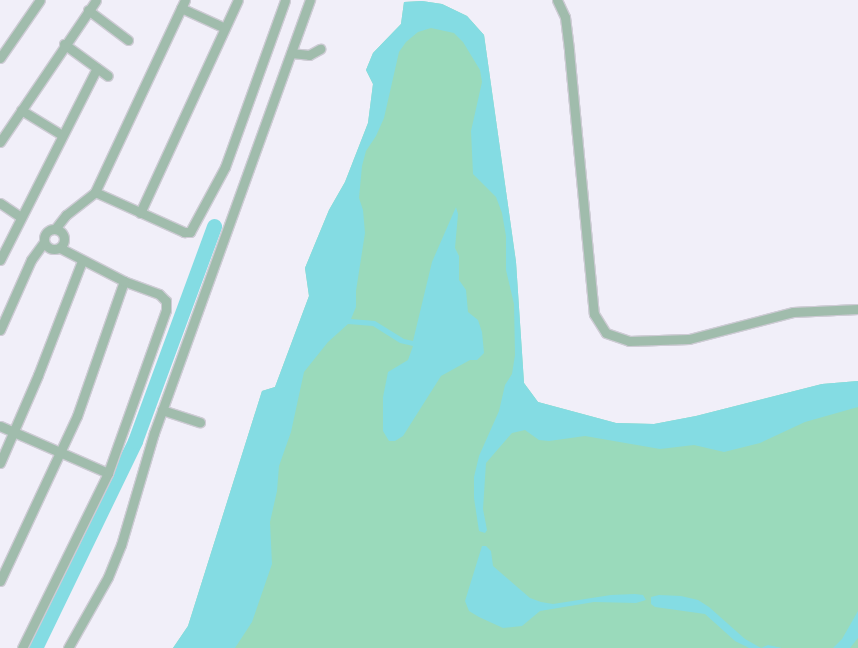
<!DOCTYPE html>
<style>
body{margin:0}
#map{position:relative;width:858px;height:648px;overflow:hidden;background:#f1eff9;font-family:Poppins,sans-serif}
div>[style]{position:absolute}
[style*='--x']{left:calc(var(--x)*1px);top:calc(var(--y)*1px);width:calc(var(--w)*1px);rotate:calc(var(--a)*1deg)}
.green>*{inset:0;background:#9adabb}
.water>*{inset:0;background:#84dce3}
.river>*{height:15px;margin:-7.5px;padding:0 7.5px;transform-origin:7.5px;border-radius:7.5px;background:#84dce3}
.roads{filter:drop-shadow(1px 0 #cdcbd4) drop-shadow(-1px 0 #cdcbd4) drop-shadow(0 1px #cdcbd4) drop-shadow(0 -1px #cdcbd4)}
.minor>*{height:9px;margin:-4.5px;padding:0 4.5px;transform-origin:4.5px;border-radius:4.5px;background:#a0bcac}
.minor>.ring{margin:-4.5px;padding:0;box-sizing:content-box;background:none;border:9px solid #a0bcac;border-radius:50%}
span{translate:-50% -50%;white-space:nowrap;text-align:center;line-height:1.15;-webkit-text-stroke:3px #f1eff9;paint-order:stroke}
</style>
<div id="map">
<div class="green">
<i style="clip-path:polygon(422px 1px,442px 4px,467px 16px,484px 35px,516px 262px,524px 383px,538px 402px,616px 423px,654px 424px,696px 416px,822px 384px,858px 381px,858px 648px,173px 648px,188px 626px,262px 391px,275px 387px,309px 296px,305px 268px,329px 210px,345px 182px,368px 123px,373px 84px,366px 70px,373px 53px,401px 24px,404px 2px)"></i>
</div>
<div class="water">
<i style="clip-path:polygon(422px 1px,442px 4px,467px 16px,484px 35px,516px 262px,524px 383px,538px 402px,616px 423px,654px 424px,696px 416px,822px 384px,858px 381px,858px 407px,805px 422px,760px 443px,724px 452px,694px 445px,660px 449px,585px 436px,549px 441px,539px 440px,525px 430px,512px 433px,486px 463px,483px 509px,487px 530px,485px 533px,479px 531px,474px 498px,474px 477px,479px 456px,499px 411px,505px 385px,512px 374px,515px 355px,514px 304px,506px 270px,506px 236px,502px 213px,496px 197px,473px 174px,471px 131px,482px 82px,480px 70px,463px 42px,454px 33px,431px 28px,418px 32px,406px 42px,399px 52px,384px 118px,376px 136px,366px 151px,362px 166px,359px 198px,363px 210px,365px 233px,356px 291px,356px 307px,351px 319px,375px 321px,404px 339px,413px 341px,432px 262px,456px 207px,458px 214px,455px 248px,459px 256px,459px 280px,466px 290px,468px 312px,478px 320px,482px 332px,484px 353px,477px 360px,470px 360px,441px 376px,403px 436px,395px 441px,389px 441px,383px 431px,383px 397px,388px 372px,408px 360px,413px 346px,400px 343px,373px 326px,348px 324px,328px 342px,304px 372px,291px 432px,279px 466px,277px 491px,270px 522px,272px 564px,252px 622px,235px 648px,173px 648px,188px 626px,262px 391px,275px 387px,309px 296px,305px 268px,329px 210px,345px 182px,368px 123px,373px 84px,366px 70px,373px 53px,401px 24px,404px 2px)"></i>
<i style="clip-path:polygon(482px 546px,486px 546px,491px 551px,493px 566px,530px 598px,541px 602px,553px 604px,611px 595px,635px 594px,643px 595px,646px 600px,636px 603px,594px 602px,540px 611px,522px 626px,503px 628px,479px 617px,469px 611px,465px 601px)"></i>
<i style="clip-path:polygon(659px 595px,681px 596px,698px 600px,709px 607px,745px 639px,761px 648px,768px 645px,782px 648px,749px 648px,735px 641px,705px 614px,655px 607px,651px 604px,651px 597px)"></i>
<i style="clip-path:polygon(858px 611px,858px 638px,850px 648px,833px 648px,842px 639px)"></i>
</div>
<div class="river">
<i style="--x:35;--y:648;--w:230;--a:-64.2"></i>
<i style="--x:135;--y:441;--w:229;--a:-69.8"></i>
</div>
<div class="roads">
<div class="minor">
<i style="--x:557;--y:0;--w:19;--a:65"></i>
<i style="--x:565;--y:17;--w:34;--a:83"></i>
<i style="--x:569;--y:51;--w:264;--a:84.6"></i>
<i style="--x:594;--y:314;--w:22;--a:58"></i>
<i style="--x:606;--y:333;--w:24;--a:19"></i>
<i style="--x:629;--y:341;--w:60;--a:-1.9"></i>
<i style="--x:689;--y:339;--w:107;--a:-14.6"></i>
<i style="--x:793;--y:312;--w:65;--a:-2.6"></i>
<i style="--x:181;--y:8;--w:48;--a:24.4"></i>
<i style="--x:88;--y:10;--w:50;--a:36.9"></i>
<i style="--x:64;--y:44;--w:54;--a:36"></i>
<i style="--x:291;--y:53;--w:18;--a:6"></i>
<i style="--x:309;--y:55;--w:13;--a:-29"></i>
<i style="--x:0;--y:58;--w:70;--a:-55.4"></i>
<i style="--x:21;--y:110;--w:48;--a:31.4"></i>
<i style="--x:0;--y:142;--w:171;--a:-55.9"></i>
<i style="--x:95;--y:192;--w:98;--a:24.2"></i>
<i style="--x:184;--y:232;--w:6;--a:0"></i>
<i style="--x:190;--y:232;--w:74;--a:-61.7"></i>
<i style="--x:225;--y:167;--w:177;--a:-70.2"></i>
<i style="--x:0;--y:203;--w:25;--a:34"></i>
<i style="--x:140;--y:213;--w:234;--a:-65.3"></i>
<i class="ring" style="left:44px;top:229px;width:11px;height:11px"></i>
<i style="--x:55;--y:229;--w:18;--a:-52"></i>
<i style="--x:66;--y:215;--w:37;--a:-38"></i>
<i style="--x:95;--y:192;--w:212;--a:-64.9"></i>
<i style="--x:0;--y:260;--w:215;--a:-63.2"></i>
<i style="--x:0;--y:330;--w:77;--a:-66.1"></i>
<i style="--x:31;--y:260;--w:22;--a:-54"></i>
<i style="--x:162;--y:410;--w:40;--a:18"></i>
<i style="--x:0;--y:426;--w:118;--a:23.5"></i>
<i style="--x:0;--y:463;--w:96;--a:-66.6"></i>
<i style="--x:38;--y:375;--w:122;--a:-68.9"></i>
<i style="--x:0;--y:581;--w:182;--a:-65"></i>
<i style="--x:77;--y:416;--w:143;--a:-70.8"></i>
<i style="--x:22;--y:648;--w:195;--a:-63.8"></i>
<i style="--x:108;--y:473;--w:173;--a:-70.4"></i>
<i style="--x:166;--y:310;--w:9;--a:-90"></i>
<i style="--x:166;--y:301;--w:10;--a:-135"></i>
<i style="--x:159;--y:294;--w:37;--a:-160"></i>
<i style="--x:124;--y:281;--w:72;--a:-152.7"></i>
<i style="--x:68;--y:648;--w:81;--a:-60.6"></i>
<i style="--x:108;--y:577;--w:35;--a:-68"></i>
<i style="--x:121;--y:545;--w:117;--a:-73.6"></i>
<i style="--x:154;--y:433;--w:460;--a:-70.2"></i>
</div>
</div>
</div>
